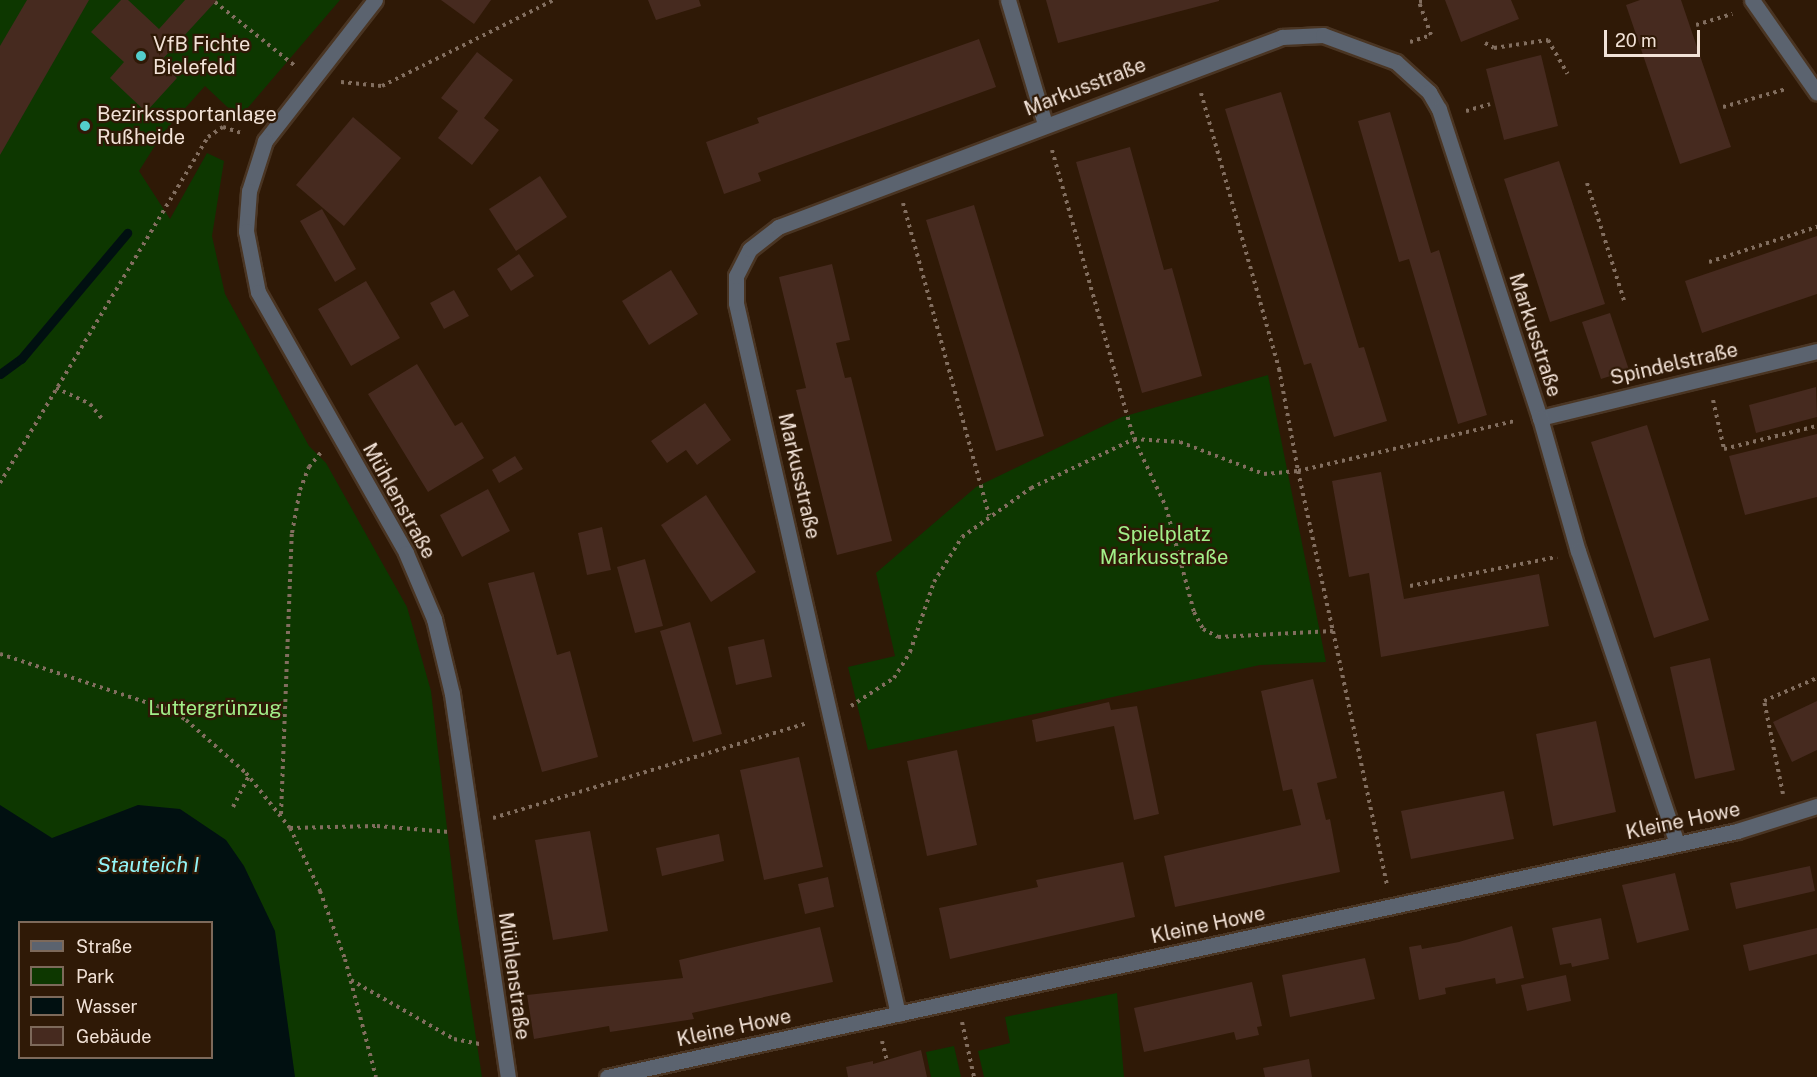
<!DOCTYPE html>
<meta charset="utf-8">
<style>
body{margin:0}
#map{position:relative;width:1817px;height:1077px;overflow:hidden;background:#2f1906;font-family:"Public Sans",sans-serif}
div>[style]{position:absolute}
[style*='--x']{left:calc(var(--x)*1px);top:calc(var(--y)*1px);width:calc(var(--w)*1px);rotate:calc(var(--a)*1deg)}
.green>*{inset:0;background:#0d3700}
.water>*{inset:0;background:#011011}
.stream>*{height:9px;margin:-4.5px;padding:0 4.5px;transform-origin:4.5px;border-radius:4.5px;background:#011011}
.building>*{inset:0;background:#462a1f}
.path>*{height:4px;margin-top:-2px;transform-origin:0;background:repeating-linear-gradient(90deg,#826e5f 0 3px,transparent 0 7.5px)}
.roads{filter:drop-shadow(2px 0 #4a3523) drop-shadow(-2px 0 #4a3523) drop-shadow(0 2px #4a3523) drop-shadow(0 -2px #4a3523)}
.lane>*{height:15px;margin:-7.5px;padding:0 7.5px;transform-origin:7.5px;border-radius:7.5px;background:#5b636f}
.street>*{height:15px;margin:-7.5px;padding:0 7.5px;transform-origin:7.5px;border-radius:7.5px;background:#5b636f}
.dots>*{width:16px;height:16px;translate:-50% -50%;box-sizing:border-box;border:3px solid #2f1906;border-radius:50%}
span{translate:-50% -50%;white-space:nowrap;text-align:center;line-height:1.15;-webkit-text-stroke:4.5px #2f1906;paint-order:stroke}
.poi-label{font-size:20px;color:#f2e2d7}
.left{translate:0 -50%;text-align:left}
.street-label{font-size:20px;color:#f2e2d7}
.park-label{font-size:20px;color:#a2ef89}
.water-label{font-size:21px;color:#93f5f8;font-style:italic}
.legend{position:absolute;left:18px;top:921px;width:195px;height:138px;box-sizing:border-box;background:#2f1906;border:2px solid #7d695a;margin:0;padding:8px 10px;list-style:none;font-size:18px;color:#f2e2d7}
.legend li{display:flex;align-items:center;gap:12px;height:30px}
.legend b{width:30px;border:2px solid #7d695a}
.scale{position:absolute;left:1604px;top:30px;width:96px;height:27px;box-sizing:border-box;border:3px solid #f2e2d7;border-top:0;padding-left:8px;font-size:18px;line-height:21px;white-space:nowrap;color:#f2e2d7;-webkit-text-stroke:4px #2f1906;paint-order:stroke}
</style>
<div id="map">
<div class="green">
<i style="clip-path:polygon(evenodd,0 0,340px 0,239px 118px,205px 86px,163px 133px,139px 171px,170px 219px,207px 153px,224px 161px,212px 236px,225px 294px,309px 446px,326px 463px,407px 607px,431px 691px,457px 914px,482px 1077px,0 1077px,0 0,20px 922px,212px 922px,212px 1058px,20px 1058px,20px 922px)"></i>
<i style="clip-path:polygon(1268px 375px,1326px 662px,1260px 665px,868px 750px,848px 667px,895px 656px,876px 573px,976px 487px,1122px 417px)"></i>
<i style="clip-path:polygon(1117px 993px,1124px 1077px,984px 1077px,978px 1051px,1010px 1043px,1005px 1017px)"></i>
<i style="clip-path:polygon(954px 1046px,961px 1077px,931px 1077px,926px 1052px)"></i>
</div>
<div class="water">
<i style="clip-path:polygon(evenodd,0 805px,52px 838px,138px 805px,180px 809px,226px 840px,244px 866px,275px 931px,295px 1077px,0 1077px,0 805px,212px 922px,212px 1058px,20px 1058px,20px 922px,212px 922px)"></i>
</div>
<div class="stream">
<i style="--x:0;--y:374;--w:26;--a:-36"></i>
<i style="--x:21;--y:359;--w:165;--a:-49.9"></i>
</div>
<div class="building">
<i style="clip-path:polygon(27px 0,89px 0,0 155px,0 46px)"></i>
<i style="clip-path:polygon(121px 0,128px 0,159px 29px,185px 0,217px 0,160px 62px,177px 78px,146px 112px,110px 78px,124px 62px,91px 32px)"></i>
<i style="clip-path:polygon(441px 0,491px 0,474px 24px)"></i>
<i style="clip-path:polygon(648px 0,699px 0,701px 6px,656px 20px)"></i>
<i style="clip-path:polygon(1046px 0,1219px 0,1219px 1px,1058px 43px)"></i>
<i style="clip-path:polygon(1445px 0,1511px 0,1519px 19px,1461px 42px)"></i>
<i style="clip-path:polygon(1640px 0,1681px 0,1731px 147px,1680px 164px,1626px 5px)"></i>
<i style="clip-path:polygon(979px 39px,996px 87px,758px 173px,761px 181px,724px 194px,706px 142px,759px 123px,757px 118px)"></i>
<i style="clip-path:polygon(477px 52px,513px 80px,484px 118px,499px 130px,472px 165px,438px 138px,458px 111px,441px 98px)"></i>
<i style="clip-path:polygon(1541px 55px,1558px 126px,1504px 140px,1486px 69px)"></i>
<i style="clip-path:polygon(1281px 92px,1359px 348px,1364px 347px,1387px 421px,1334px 437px,1311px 363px,1304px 365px,1225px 109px)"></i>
<i style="clip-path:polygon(1390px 112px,1431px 253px,1439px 250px,1487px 415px,1458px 424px,1409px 259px,1399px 262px,1358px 121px)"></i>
<i style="clip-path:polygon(353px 117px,401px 158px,344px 226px,296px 185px)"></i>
<i style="clip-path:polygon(1130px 147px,1164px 270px,1172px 268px,1202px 376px,1142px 393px,1076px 162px)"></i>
<i style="clip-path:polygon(1559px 161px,1605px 304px,1550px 322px,1504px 179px)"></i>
<i style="clip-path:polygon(540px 176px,567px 217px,516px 251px,489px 209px)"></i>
<i style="clip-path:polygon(974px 205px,1044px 436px,996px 451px,926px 220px)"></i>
<i style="clip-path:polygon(322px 209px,356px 269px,335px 282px,300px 221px)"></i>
<i style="clip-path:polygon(1817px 236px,1817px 294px,1702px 333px,1685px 281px)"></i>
<i style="clip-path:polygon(519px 254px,534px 276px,511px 291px,497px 269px)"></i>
<i style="clip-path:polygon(832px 264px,850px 340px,836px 343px,845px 378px,851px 377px,892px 541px,837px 555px,796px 390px,806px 388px,779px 277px)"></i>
<i style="clip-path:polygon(671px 270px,698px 314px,649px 345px,622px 301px)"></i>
<i style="clip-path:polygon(366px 281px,400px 338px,351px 366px,318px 309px)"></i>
<i style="clip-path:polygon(454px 290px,469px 316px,444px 329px,430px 303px)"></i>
<i style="clip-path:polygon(1610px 313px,1629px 370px,1601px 379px,1582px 322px)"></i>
<i style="clip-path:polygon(417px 364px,455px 426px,462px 422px,484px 458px,428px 492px,368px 394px)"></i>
<i style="clip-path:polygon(1816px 387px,1817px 417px,1756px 433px,1749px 405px)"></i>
<i style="clip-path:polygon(705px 403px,731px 440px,697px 465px,686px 450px,667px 463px,651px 441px)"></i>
<i style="clip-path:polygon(1647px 425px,1709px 620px,1654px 638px,1591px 442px)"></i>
<i style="clip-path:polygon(1817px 434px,1817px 497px,1745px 515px,1729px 456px)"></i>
<i style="clip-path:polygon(515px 456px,523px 469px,499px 483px,492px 470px)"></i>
<i style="clip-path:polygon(1381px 472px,1404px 599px,1539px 574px,1549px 626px,1381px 657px,1369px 573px,1349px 577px,1332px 481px)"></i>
<i style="clip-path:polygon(488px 489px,510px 531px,462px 557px,440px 515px)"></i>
<i style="clip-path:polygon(706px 495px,756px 572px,711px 602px,661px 525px)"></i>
<i style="clip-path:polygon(602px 527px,611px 570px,587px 575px,578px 533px)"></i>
<i style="clip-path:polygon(645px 559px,663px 626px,635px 633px,617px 567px)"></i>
<i style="clip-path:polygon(534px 572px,557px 655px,570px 651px,598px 757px,542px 772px,488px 583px)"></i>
<i style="clip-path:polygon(690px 622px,722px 734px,693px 742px,660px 631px)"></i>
<i style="clip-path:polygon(764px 639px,772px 677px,736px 685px,728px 647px)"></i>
<i style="clip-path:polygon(1710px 658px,1735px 770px,1695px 779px,1670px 667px)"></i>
<i style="clip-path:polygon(1313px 679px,1337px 778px,1317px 783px,1326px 820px,1330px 819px,1340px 872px,1175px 907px,1164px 856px,1301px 825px,1292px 789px,1283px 791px,1261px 691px)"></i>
<i style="clip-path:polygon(1817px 701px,1817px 750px,1792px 762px,1773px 722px)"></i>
<i style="clip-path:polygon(1109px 702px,1111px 710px,1137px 706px,1159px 814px,1134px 820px,1114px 726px,1036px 742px,1032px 720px)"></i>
<i style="clip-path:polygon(1596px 721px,1616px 812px,1553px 826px,1536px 734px)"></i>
<i style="clip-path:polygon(957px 750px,977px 845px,927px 856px,907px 761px)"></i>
<i style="clip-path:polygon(799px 757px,823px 867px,764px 880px,740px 770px)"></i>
<i style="clip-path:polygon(1504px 791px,1514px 839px,1411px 859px,1401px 811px)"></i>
<i style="clip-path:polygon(590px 831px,608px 931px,553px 940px,535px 840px)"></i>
<i style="clip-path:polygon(719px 834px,724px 861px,662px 876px,656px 848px)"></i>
<i style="clip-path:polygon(1123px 862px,1135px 917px,950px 959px,939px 908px,1038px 887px,1036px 880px)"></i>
<i style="clip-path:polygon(1810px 866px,1815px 891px,1736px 909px,1730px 883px)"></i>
<i style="clip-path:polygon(1675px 873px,1689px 930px,1637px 943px,1622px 885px)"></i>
<i style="clip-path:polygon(828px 877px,834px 907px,805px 914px,798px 884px)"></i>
<i style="clip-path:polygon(1601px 918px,1609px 959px,1572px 967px,1571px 963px,1560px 965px,1552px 928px)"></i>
<i style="clip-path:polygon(1512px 926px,1524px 978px,1496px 984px,1495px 978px,1445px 988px,1446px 994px,1419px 1000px,1409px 947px,1421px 945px,1422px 949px,1459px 942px)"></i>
<i style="clip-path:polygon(820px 927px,833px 982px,692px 1013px,694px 1019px,610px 1032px,609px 1026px,534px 1039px,527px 995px,683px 978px,679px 960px)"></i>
<i style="clip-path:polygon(1817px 928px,1817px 954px,1749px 971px,1743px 945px)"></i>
<i style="clip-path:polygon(1365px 958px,1375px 999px,1290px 1017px,1282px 975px)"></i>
<i style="clip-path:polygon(1566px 975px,1571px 1001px,1527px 1011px,1521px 985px)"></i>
<i style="clip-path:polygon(1252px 982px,1262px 1026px,1257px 1027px,1259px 1035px,1236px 1040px,1234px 1032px,1144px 1052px,1134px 1008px)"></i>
<i style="clip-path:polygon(921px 1050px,927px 1077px,848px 1077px,846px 1067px,873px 1061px,873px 1064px)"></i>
<i style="clip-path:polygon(1309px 1059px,1312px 1077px,1265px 1077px,1263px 1068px)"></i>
</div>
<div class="path">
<i style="--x:215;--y:2;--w:101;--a:38.6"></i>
<i style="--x:1696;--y:25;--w:38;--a:-17"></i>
<i style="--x:1410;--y:42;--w:22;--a:-18"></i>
<i style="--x:1431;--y:35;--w:35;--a:-110"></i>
<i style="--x:1419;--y:2;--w:6;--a:-18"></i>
<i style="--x:1485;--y:43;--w:10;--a:29"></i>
<i style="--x:1494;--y:48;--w:55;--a:-8.4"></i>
<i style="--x:1548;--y:40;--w:39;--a:60"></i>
<i style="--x:341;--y:82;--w:41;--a:5.6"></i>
<i style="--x:382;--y:86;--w:192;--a:-26.6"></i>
<i style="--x:1201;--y:93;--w:287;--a:74.2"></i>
<i style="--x:1279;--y:369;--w:104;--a:79.4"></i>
<i style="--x:1298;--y:471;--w:223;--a:-13"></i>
<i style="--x:1723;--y:107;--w:66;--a:-15.9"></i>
<i style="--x:1466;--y:111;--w:25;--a:-16"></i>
<i style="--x:1052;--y:150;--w:300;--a:74.2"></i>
<i style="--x:1134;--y:439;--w:75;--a:64.8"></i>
<i style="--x:1166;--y:507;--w:109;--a:75.1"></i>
<i style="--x:1194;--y:612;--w:19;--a:62"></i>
<i style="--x:1203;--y:629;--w:17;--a:28"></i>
<i style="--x:1218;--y:637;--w:115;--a:-3"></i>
<i style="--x:1333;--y:631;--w:260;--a:78"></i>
<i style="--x:1587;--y:183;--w:123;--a:72.5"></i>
<i style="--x:903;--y:203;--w:324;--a:74.6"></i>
<i style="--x:1709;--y:262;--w:114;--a:-18"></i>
<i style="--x:56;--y:388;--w:38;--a:25"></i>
<i style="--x:90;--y:404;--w:21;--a:51"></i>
<i style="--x:1713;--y:400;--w:50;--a:77.3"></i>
<i style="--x:1724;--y:449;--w:96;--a:-13.9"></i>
<i style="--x:0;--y:483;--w:404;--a:-59"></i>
<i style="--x:208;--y:137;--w:18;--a:-34"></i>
<i style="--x:223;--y:127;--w:22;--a:18"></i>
<i style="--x:1410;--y:586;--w:150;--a:-11.2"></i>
<i style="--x:0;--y:654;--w:178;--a:18.3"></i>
<i style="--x:169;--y:710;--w:20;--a:30"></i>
<i style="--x:186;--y:720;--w:80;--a:41.5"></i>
<i style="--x:246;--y:773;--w:70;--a:51.3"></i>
<i style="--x:290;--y:828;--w:70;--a:64.5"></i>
<i style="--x:320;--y:891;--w:72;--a:69.8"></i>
<i style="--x:345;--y:959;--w:122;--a:75.3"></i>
<i style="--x:851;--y:706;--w:51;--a:-33.1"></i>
<i style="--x:894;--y:678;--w:31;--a:-58"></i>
<i style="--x:910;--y:652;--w:74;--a:-71.1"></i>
<i style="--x:934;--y:582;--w:53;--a:-58.1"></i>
<i style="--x:962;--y:537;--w:85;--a:-35.4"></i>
<i style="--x:1031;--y:488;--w:114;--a:-25.4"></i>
<i style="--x:1134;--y:439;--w:46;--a:3.7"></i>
<i style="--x:1180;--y:442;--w:90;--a:20.9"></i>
<i style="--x:1264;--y:474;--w:34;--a:-5"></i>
<i style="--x:1298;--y:471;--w:164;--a:77.7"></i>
<i style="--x:1783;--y:794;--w:95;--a:-101.5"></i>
<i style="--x:1764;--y:701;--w:58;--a:-23.5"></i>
<i style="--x:233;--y:807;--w:35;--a:-63"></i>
<i style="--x:281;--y:814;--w:281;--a:-87.8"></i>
<i style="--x:292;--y:533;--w:44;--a:-79.5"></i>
<i style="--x:300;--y:490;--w:25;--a:-69"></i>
<i style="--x:309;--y:467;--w:21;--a:-51"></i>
<i style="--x:493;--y:818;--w:328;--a:-16.8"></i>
<i style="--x:290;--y:828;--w:87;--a:-1.3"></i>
<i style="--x:377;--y:826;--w:72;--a:4.8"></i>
<i style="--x:351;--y:980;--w:119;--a:29.8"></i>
<i style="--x:454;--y:1039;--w:26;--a:11"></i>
<i style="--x:962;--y:1022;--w:56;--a:77.7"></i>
<i style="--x:882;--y:1041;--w:21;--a:76"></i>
</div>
<div class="roads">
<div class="lane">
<i style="--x:1008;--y:0;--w:129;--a:73.4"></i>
</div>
<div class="street">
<i style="--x:375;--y:0;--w:179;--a:128"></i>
<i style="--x:265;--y:141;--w:52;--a:107.7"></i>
<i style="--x:249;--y:191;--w:40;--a:94.3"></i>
<i style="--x:246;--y:231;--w:62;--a:78.9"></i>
<i style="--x:258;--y:292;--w:300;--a:60.4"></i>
<i style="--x:406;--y:553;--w:72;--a:67"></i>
<i style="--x:434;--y:619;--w:77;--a:76.5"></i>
<i style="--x:452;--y:694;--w:387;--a:81.7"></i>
<i style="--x:1752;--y:0;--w:113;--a:55"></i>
<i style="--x:1540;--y:418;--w:285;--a:-13.6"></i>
<i style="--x:898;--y:1014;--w:729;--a:-102.84"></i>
<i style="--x:736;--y:303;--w:27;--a:-90"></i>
<i style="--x:736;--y:276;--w:30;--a:-63"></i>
<i style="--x:750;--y:249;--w:36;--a:-38"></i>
<i style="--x:778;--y:227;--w:539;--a:-20.66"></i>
<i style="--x:1282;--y:37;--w:41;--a:-2.8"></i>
<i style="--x:1323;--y:35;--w:78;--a:20.3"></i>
<i style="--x:1396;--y:62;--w:45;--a:42.3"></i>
<i style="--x:1429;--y:92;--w:20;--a:60"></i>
<i style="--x:1439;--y:109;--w:325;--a:71.9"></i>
<i style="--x:1540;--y:418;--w:138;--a:74.1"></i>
<i style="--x:1578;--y:551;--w:309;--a:71.3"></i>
<i style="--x:607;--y:1077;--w:1156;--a:-12.28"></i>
<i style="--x:1737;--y:831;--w:84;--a:-17.4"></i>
</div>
</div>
<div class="dots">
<i style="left:141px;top:56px;background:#53cdcb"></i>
<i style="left:85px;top:126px;background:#53cdcb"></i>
</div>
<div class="poi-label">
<span class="left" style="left:153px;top:56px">VfB Fichte<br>Bielefeld</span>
<span class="left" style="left:97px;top:126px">Bezirkssportanlage<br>Rußheide</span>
</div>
<div class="street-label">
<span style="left:1085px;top:87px;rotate:-21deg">Markusstraße</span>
<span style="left:1535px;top:335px;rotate:72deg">Markusstraße</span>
<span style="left:1674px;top:364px;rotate:-13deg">Spindelstraße</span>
<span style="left:799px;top:476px;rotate:77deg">Markusstraße</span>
<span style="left:399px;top:501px;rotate:61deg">Mühlenstraße</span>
<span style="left:1683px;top:821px;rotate:-12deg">Kleine Howe</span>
<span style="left:1208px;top:925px;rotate:-12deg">Kleine Howe</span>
<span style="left:514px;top:976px;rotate:82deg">Mühlenstraße</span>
<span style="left:734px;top:1028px;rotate:-12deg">Kleine Howe</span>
</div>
<div class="park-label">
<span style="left:1164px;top:546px">Spielplatz<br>Markusstraße</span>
<span style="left:215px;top:708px">Luttergrünzug</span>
</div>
<div class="water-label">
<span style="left:148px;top:865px">Stauteich I</span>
</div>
<ul class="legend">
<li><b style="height:8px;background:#5b636f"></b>Straße</li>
<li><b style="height:16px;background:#0d3700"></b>Park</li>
<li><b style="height:16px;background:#011011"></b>Wasser</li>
<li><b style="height:16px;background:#462a1f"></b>Gebäude</li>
</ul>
<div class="scale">20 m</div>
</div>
